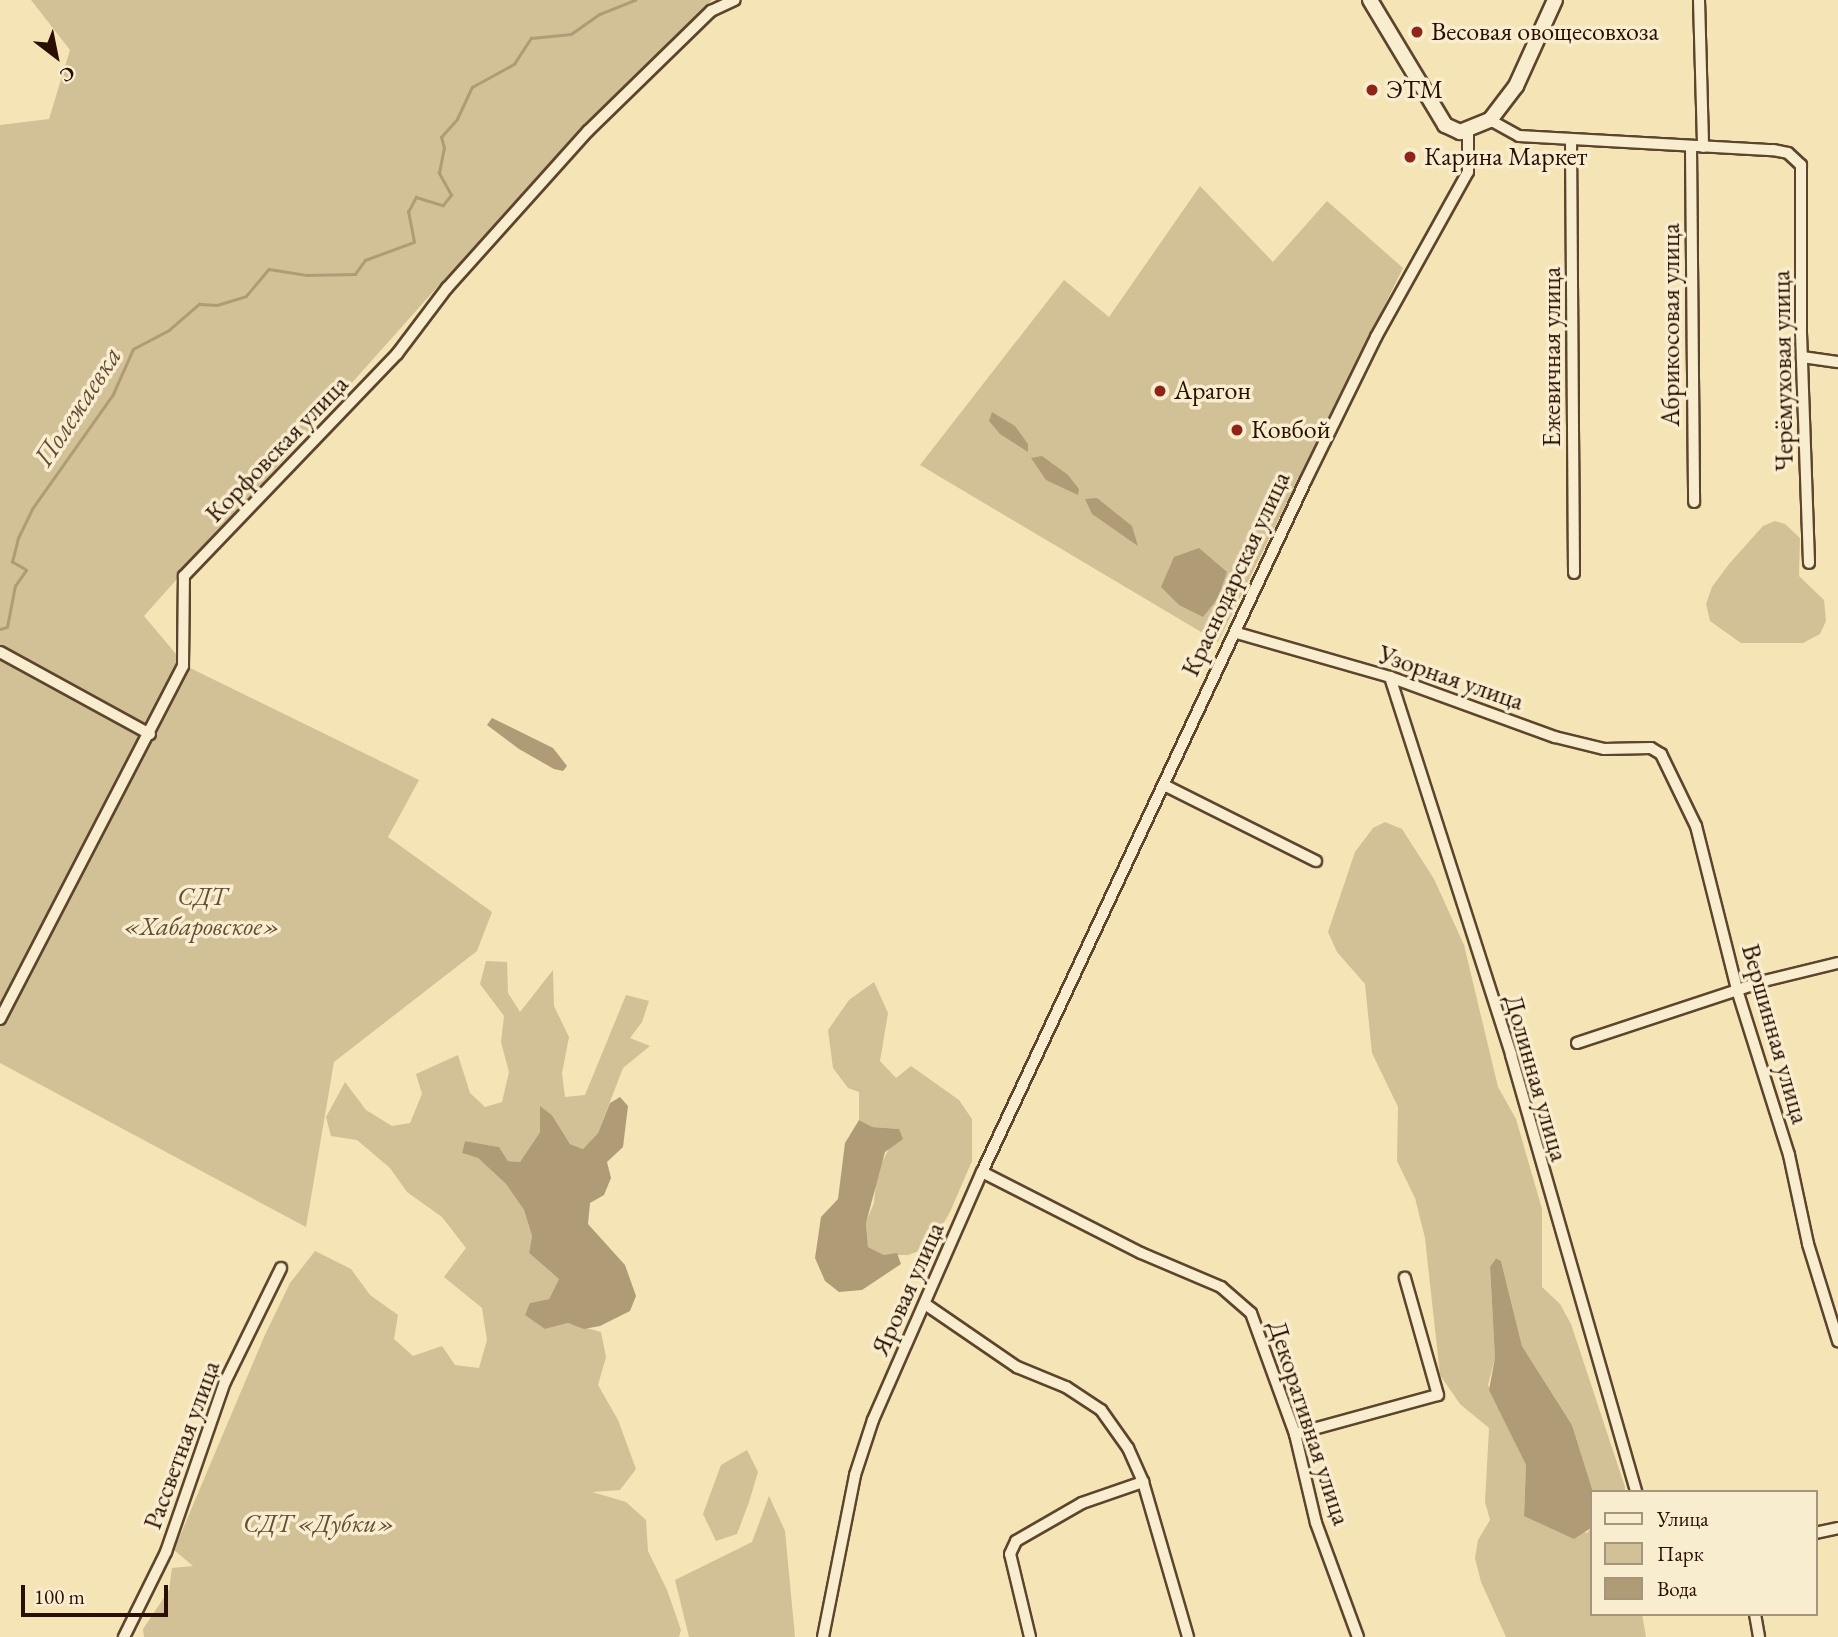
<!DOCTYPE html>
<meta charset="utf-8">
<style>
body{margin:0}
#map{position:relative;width:1838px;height:1637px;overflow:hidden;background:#f5e4b5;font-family:"EB Garamond",serif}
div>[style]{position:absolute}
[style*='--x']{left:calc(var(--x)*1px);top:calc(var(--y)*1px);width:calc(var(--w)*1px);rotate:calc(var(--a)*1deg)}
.green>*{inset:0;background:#d2c096}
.water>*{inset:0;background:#b09b77}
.stream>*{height:2.5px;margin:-1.25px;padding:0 1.25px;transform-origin:1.25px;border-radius:1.25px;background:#b09b77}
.roads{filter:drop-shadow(2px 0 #5d442d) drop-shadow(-2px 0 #5d442d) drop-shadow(0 2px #5d442d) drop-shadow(0 -2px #5d442d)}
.street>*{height:10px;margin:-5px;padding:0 5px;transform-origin:5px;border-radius:5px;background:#f8edcf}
.secondary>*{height:14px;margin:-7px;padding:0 7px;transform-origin:7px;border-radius:7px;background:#f8edcf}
.dots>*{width:19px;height:19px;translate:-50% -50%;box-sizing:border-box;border:4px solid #f8edcf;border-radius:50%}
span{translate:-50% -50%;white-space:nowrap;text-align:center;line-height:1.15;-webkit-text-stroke:7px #f8edcf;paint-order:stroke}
.poi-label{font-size:26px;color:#2a0e00}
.left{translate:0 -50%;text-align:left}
.street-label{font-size:26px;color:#2a0e00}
.park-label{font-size:26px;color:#654c34;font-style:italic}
.water-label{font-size:28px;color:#664d36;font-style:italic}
.legend{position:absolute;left:1590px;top:1490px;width:228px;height:126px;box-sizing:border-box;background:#f8edcf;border:2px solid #a6947c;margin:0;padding:9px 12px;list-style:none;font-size:21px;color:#2a0e00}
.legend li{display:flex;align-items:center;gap:14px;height:35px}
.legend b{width:35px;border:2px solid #a6947c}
.north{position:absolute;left:21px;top:21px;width:70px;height:70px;-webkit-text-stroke:5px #f8edcf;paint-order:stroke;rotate:148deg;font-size:19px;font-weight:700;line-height:28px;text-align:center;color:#2a0e00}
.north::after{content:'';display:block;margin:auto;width:24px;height:32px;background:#2a0e00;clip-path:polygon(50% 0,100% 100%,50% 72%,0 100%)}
.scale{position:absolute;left:21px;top:1585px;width:147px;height:32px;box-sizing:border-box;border:4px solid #2a0e00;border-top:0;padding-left:9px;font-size:21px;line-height:24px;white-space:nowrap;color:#2a0e00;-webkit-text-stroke:5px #f8edcf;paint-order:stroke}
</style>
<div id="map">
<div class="green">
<i style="clip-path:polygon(31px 0,712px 0,440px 284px,144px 616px,186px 666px,419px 780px,388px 837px,492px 912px,477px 951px,334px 1062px,306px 1227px,0 1063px,0 125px,49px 119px,70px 50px)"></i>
<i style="clip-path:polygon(1200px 186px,1273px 262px,1327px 201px,1403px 268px,1218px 642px,920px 465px,1064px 280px,1109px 317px)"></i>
<i style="clip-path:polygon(1775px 521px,1785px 524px,1800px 538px,1799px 576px,1824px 600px,1826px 621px,1820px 634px,1803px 643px,1741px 643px,1710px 621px,1706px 604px,1712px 587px,1729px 564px,1763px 526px)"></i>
<i style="clip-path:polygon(1385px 822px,1402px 829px,1434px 879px,1464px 945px,1498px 1087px,1516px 1119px,1542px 1209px,1542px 1287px,1560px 1304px,1571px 1324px,1625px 1487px,1625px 1492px,1593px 1492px,1572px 1425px,1522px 1346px,1501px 1261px,1496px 1258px,1490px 1267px,1495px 1358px,1488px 1385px,1526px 1465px,1524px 1516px,1587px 1533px,1591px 1528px,1591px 1614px,1642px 1614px,1646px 1637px,1506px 1637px,1481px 1582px,1475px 1558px,1478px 1540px,1490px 1520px,1485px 1502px,1489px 1428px,1460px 1404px,1440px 1375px,1425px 1238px,1415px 1198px,1397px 1161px,1398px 1107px,1372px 1053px,1365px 984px,1337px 952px,1328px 932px,1355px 852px,1373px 828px)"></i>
<i style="clip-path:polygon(486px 961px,507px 962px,508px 993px,520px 1012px,553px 970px,554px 1006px,569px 1037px,562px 1073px,565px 1097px,585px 1095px,626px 995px,649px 1001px,642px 1022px,630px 1038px,650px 1046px,623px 1068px,598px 1133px,583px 1149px,570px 1144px,552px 1115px,541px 1107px,540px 1132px,520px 1162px,508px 1161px,499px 1147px,465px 1141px,462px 1153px,478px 1158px,506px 1184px,524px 1210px,532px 1236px,529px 1253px,559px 1279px,549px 1299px,530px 1303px,545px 1329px,568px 1323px,601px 1332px,606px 1357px,598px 1385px,618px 1420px,636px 1469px,620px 1490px,592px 1492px,626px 1502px,646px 1520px,648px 1551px,667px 1590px,681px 1630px,679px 1637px,144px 1637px,143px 1629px,169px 1590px,172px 1568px,193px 1566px,174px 1550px,264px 1337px,290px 1283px,315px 1251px,351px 1269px,370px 1295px,398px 1315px,394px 1339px,413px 1356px,442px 1346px,455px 1365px,479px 1368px,487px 1340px,482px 1308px,444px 1277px,466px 1248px,442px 1217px,407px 1192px,390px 1168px,357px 1140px,331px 1136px,326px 1117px,345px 1082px,366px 1110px,392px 1126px,410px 1123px,422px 1094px,416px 1074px,458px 1055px,470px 1093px,485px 1107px,502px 1102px,509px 1072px,501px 1042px,504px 1016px,480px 984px)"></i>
<i style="clip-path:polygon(874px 982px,888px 1013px,880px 1061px,896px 1078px,911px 1066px,959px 1100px,972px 1119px,972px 1161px,950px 1212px,930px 1247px,908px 1255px,884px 1255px,868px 1247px,866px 1222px,874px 1203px,877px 1172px,899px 1129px,871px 1127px,859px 1120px,859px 1092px,848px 1088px,833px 1068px,828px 1030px,849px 1000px)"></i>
<i style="clip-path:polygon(747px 1450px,758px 1472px,749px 1502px,737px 1534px,716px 1541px,703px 1514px,721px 1465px)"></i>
<i style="clip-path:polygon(769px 1496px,785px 1531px,795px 1637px,689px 1637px,675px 1580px,752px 1542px)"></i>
</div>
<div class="water">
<i style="clip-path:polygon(992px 412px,1015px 426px,1028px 444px,1028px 452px,1000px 434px,989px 421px)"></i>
<i style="clip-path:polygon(1042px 456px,1068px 475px,1079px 489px,1078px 495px,1046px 480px,1031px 458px)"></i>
<i style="clip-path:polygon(1097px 498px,1132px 526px,1138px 546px,1092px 514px,1085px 499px)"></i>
<i style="clip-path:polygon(1199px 548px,1227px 572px,1218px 598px,1203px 617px,1179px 605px,1161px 587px,1174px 557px)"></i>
<i style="clip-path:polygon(492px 718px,553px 748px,567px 766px,563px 771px,554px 769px,519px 749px,487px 725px)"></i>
<i style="clip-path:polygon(620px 1097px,628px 1106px,623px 1147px,607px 1162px,611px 1178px,604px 1195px,590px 1203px,588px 1224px,625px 1265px,636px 1296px,630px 1311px,600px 1326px,584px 1329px,568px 1323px,545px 1329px,525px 1315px,530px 1303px,549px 1299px,559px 1279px,529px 1253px,532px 1236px,524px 1210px,506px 1184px,478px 1158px,462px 1153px,465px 1141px,499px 1147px,508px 1161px,520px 1162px,540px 1132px,540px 1106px,552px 1115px,570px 1144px,583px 1149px,598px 1133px,610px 1103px)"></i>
<i style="clip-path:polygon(859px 1120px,872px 1127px,899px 1129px,903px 1139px,885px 1152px,866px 1223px,868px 1247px,884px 1255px,897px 1253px,901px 1264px,862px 1290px,839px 1292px,825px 1281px,815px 1258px,821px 1217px,838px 1199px,845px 1143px)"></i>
<i style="clip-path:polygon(1496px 1258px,1501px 1261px,1522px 1346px,1572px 1425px,1593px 1492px,1591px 1528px,1574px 1539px,1524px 1516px,1526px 1465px,1489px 1390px,1495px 1358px,1490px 1267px)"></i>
</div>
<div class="stream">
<i style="--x:0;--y:629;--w:7;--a:-16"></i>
<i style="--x:7;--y:627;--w:42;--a:-79"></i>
<i style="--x:15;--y:586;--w:19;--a:-55"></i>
<i style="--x:26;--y:570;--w:16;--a:-150"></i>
<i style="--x:12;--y:562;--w:25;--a:-76"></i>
<i style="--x:18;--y:538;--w:32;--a:-64"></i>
<i style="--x:32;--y:509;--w:141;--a:-54.8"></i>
<i style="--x:113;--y:394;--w:49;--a:-66"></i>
<i style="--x:133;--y:349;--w:41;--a:-27.8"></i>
<i style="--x:169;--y:330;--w:40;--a:-41"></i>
<i style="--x:199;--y:304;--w:18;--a:3"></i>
<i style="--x:217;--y:305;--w:30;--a:-17"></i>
<i style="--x:246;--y:296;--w:35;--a:-50"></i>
<i style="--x:269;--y:269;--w:37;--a:9"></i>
<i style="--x:306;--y:275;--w:49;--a:-1.2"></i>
<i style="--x:355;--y:274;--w:17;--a:-54"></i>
<i style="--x:365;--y:260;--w:52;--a:-20.2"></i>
<i style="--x:414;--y:242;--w:31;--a:-101"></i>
<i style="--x:408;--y:212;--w:17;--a:-62"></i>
<i style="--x:416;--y:197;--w:28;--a:17"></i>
<i style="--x:443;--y:205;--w:13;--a:-51"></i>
<i style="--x:451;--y:195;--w:25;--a:-119"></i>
<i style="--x:439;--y:173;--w:25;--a:-79"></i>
<i style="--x:444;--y:148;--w:11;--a:-105"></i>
<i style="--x:441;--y:137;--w:24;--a:-48"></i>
<i style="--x:457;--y:119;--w:35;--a:-65"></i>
<i style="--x:472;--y:87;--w:48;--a:-28.7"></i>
<i style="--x:514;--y:64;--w:31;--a:-57"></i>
<i style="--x:531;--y:38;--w:40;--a:-5.7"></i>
<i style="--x:571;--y:34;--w:35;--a:-35"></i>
<i style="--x:600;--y:14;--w:38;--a:-22"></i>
</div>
<div class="roads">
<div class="street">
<i style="--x:1699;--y:0;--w:147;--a:88.4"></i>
<i style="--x:1490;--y:120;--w:33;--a:29"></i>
<i style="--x:1519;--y:136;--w:254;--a:3.2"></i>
<i style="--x:1773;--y:150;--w:15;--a:11"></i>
<i style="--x:1788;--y:153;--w:18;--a:43"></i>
<i style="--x:1801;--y:165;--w:168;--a:90"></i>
<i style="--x:1801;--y:333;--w:230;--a:88"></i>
<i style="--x:1571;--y:140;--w:433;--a:89.6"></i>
<i style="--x:1691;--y:147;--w:355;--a:89.5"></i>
<i style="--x:1802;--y:357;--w:36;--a:8"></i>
<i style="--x:1237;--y:633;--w:159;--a:16"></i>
<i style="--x:1390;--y:677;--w:176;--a:20"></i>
<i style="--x:1555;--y:737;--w:50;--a:13.8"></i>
<i style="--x:1604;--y:749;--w:47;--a:-1.2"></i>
<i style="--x:1651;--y:748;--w:12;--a:31"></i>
<i style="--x:1661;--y:754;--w:80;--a:64.1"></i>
<i style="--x:1696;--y:826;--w:172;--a:75.9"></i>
<i style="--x:1738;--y:993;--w:170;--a:72.5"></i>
<i style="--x:1789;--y:1155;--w:91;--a:77.9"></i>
<i style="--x:1808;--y:1244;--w:102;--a:72.8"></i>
<i style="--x:0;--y:652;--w:171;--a:28.7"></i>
<i style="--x:1390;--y:677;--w:397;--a:72.2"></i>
<i style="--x:1511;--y:1055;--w:455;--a:74"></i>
<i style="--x:1164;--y:785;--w:170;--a:26.6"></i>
<i style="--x:0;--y:1019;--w:398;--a:-62.6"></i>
<i style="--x:183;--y:666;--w:90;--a:-89.4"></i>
<i style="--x:184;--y:576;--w:308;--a:-46.2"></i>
<i style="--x:397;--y:354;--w:83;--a:-52.9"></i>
<i style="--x:447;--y:288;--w:211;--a:-48.1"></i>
<i style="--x:588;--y:131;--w:172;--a:-44.3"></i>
<i style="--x:711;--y:11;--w:26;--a:-25"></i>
<i style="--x:1577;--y:1043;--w:197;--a:-18.3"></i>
<i style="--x:1764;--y:981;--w:76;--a:-13.7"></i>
<i style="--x:982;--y:1172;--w:178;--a:27"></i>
<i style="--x:1141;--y:1253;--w:87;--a:23"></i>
<i style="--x:1221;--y:1287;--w:40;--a:41"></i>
<i style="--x:1251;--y:1313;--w:129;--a:70"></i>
<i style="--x:1295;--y:1434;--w:91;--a:76.7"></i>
<i style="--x:1316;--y:1523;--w:121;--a:69.8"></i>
<i style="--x:925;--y:1304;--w:112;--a:34.4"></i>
<i style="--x:1017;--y:1367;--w:53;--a:22.2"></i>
<i style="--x:1066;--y:1387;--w:42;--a:33.3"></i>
<i style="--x:1101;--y:1410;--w:47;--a:54.6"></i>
<i style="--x:1128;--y:1448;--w:37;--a:66"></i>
<i style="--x:1143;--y:1482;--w:161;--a:73.8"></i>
<i style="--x:1295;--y:1434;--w:148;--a:-15.3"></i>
<i style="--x:1438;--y:1395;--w:122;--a:-105.8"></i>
<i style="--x:1815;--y:1533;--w:24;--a:-12"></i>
<i style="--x:1755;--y:1614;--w:23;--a:80"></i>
<i style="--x:124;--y:1637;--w:95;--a:-63.7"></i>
<i style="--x:166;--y:1552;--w:180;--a:-70.9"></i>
<i style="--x:225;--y:1382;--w:127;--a:-63.8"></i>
<i style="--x:823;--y:1637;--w:165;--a:-78.8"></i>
<i style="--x:855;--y:1475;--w:58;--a:-71.9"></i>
<i style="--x:873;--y:1420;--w:271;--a:-66.3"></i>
<i style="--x:982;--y:1172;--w:764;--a:-64.91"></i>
<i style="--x:1306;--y:480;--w:159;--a:-63.9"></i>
<i style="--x:1376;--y:337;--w:189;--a:-60.9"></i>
<i style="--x:1468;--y:172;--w:42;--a:-90"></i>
<i style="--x:1030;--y:1637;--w:85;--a:-103.5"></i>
<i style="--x:1010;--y:1554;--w:14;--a:-65"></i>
<i style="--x:1016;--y:1541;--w:76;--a:-29.9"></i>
<i style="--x:1082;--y:1503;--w:65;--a:-19"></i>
</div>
<div class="secondary">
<i style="--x:1370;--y:0;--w:146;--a:59"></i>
<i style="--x:1445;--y:125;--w:17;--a:25"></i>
<i style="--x:1460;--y:132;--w:32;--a:-22"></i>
<i style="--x:1490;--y:120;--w:43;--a:-52.6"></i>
<i style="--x:1516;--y:86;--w:94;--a:-65.6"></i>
</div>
</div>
<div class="dots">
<i style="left:1417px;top:32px;background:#8f2418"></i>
<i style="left:1372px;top:90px;background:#8f2418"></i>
<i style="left:1410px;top:157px;background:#8f2418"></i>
<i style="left:1160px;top:391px;background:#8f2418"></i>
<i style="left:1237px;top:430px;background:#8f2418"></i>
</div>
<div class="poi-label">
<span class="left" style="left:1431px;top:32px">Весовая овощесовхоза</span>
<span class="left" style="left:1386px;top:90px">ЭТМ</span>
<span class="left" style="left:1424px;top:157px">Карина Маркет</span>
<span class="left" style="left:1174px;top:391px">Арагон</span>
<span class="left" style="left:1251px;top:430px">Ковбой</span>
</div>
<div class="street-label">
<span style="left:1671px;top:325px;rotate:-90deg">Абрикосовая улица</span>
<span style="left:1552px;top:357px;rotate:-90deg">Ежевичная улица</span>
<span style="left:1783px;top:371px;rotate:-91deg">Черёмуховая улица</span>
<span style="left:277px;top:449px;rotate:-46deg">Корфовская улица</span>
<span style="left:1236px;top:574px;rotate:-65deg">Краснодарская улица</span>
<span style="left:1451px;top:678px;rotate:19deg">Узорная улица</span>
<span style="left:1775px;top:1034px;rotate:74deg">Вершинная улица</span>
<span style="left:1536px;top:1078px;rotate:74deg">Долинная улица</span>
<span style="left:908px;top:1289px;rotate:-66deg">Яровая улица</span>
<span style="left:1309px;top:1423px;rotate:72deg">Декоративная улица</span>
<span style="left:182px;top:1445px;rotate:-70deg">Рассветная улица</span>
</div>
<div class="park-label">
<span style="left:202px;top:912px">СДТ<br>«Хабаровское»</span>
<span style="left:319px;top:1524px">СДТ «Дубки»</span>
</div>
<div class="water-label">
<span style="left:77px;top:406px;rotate:-57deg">Полежаевка</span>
</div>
<ul class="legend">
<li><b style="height:9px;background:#f8edcf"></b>Улица</li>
<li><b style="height:19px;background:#d2c096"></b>Парк</li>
<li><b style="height:19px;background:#b09b77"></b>Вода</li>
</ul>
<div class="north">С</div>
<div class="scale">100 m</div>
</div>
